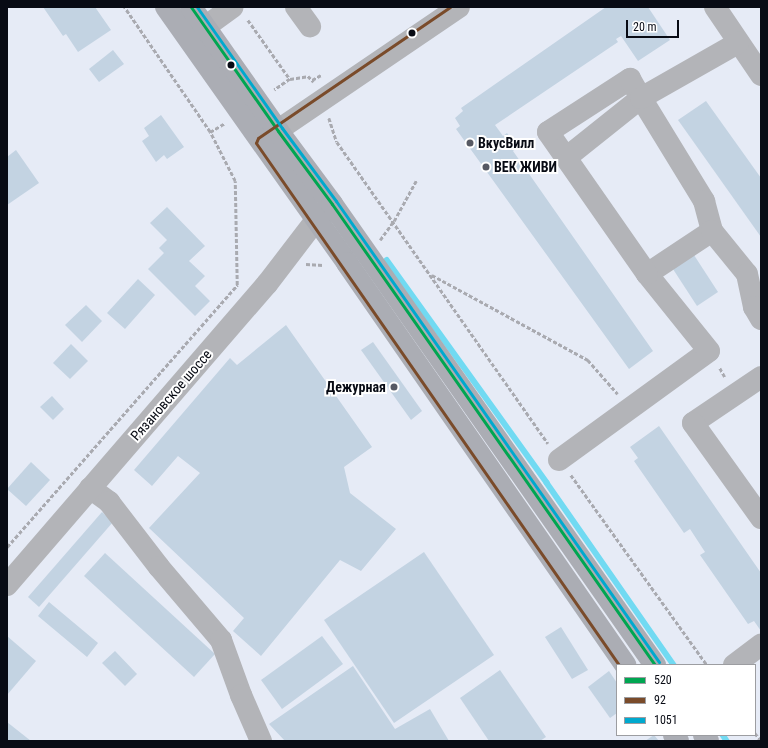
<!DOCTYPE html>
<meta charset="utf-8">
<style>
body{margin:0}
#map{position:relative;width:768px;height:748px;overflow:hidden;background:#e6ebf6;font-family:"Roboto Condensed",sans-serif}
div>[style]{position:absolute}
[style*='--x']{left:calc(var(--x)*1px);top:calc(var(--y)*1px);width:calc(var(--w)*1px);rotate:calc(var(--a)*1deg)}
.stream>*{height:5.5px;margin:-2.75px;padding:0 2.75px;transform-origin:2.75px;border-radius:2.75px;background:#71daf2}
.building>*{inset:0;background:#c3d3e2}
.path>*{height:2.5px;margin-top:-1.25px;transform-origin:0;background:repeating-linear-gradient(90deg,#a9aab0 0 4px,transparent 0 6px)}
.minor>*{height:22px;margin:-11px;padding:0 11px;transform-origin:11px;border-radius:11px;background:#b3b4b8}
.major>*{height:22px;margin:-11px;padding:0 11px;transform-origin:11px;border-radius:11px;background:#abadb4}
.bus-1>*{height:3px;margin:-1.5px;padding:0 1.5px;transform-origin:1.5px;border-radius:1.5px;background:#00a651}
.bus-2>*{height:3px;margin:-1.5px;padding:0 1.5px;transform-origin:1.5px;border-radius:1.5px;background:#7a4b2a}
.bus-3>*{height:3px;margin:-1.5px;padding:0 1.5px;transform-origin:1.5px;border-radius:1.5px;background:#00a9ce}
.dots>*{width:11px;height:11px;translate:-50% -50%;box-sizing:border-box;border:2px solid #fff;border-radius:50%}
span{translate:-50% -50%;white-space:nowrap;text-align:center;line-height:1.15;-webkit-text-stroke:4px #fff;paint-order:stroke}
.poi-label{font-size:14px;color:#080b14;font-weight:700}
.left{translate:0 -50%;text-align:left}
.right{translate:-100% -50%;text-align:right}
.street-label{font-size:14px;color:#080b14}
.frame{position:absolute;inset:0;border:8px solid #080b14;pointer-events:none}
.legend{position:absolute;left:616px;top:664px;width:140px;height:72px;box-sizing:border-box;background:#fff;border:1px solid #9c9da1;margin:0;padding:5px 7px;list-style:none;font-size:12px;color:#080b14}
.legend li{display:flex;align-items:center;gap:8px;height:20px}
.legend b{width:20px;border:1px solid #9c9da1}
.scale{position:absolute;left:626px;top:20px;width:53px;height:18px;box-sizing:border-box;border:2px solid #080b14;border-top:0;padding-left:5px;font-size:12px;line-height:14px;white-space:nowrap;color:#080b14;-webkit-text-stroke:3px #fff;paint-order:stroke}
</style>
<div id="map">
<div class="stream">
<i style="--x:387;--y:260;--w:274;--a:54.3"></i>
<i style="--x:547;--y:483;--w:222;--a:55.1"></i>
<i style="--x:723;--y:735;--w:7;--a:56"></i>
</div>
<div class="building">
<i style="clip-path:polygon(43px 7px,95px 7px,111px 30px,78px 52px,66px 34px,63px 36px)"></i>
<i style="clip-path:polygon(606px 7px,648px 7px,670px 40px,638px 61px,621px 36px,616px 39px,618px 42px,495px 125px,503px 136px,507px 133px,517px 147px,513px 151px,653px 351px,629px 369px,456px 129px,460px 126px,455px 118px,463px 111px,461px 108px)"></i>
<i style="clip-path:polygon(113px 50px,124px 64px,99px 82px,89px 69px)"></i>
<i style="clip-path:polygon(706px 101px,761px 178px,761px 237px,678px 120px)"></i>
<i style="clip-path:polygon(161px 115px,184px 147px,167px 159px,164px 155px,156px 162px,142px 141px,149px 136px,144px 128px)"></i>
<i style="clip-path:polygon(16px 150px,39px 183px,7px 205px,7px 157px)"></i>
<i style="clip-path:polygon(167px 207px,205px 246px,189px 261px,205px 276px,195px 286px,210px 301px,195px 316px,148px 269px,164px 253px,159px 248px,167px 240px,150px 223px)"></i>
<i style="clip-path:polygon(692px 252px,718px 292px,697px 306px,671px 266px)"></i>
<i style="clip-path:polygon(138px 279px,155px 295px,125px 329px,107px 313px)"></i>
<i style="clip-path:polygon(86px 305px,102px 321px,82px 342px,65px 325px)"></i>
<i style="clip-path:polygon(286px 325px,372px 447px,344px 467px,350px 493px,396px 529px,361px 571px,340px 560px,261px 656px,233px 631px,244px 618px,149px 528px,200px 473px,178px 456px,152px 486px,134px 470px,230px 358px,237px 365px)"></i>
<i style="clip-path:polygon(373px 342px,422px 411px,411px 420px,361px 350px)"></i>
<i style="clip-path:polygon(71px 344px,88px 361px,70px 379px,53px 363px)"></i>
<i style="clip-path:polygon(52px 396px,64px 409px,53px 420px,40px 407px)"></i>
<i style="clip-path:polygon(659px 426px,761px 573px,761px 631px,754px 621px,748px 624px,700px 555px,705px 552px,690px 529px,684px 533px,634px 461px,638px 458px,630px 447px)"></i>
<i style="clip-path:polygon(31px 462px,50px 480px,26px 506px,7px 489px)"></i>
<i style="clip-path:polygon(102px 512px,113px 522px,39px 607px,28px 597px)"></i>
<i style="clip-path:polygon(424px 552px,494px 655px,394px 723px,324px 620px)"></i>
<i style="clip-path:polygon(105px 553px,215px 654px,194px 677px,84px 576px)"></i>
<i style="clip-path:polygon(49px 602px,98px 643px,87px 657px,38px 616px)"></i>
<i style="clip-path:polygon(561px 627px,588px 670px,572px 679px,545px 637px)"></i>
<i style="clip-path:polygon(7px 636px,36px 661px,7px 695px)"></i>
<i style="clip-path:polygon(322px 636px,343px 664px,282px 709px,261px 680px)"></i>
<i style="clip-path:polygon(115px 651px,137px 674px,125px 686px,102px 663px)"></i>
<i style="clip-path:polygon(353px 666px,395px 729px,430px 709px,449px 741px,285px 741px,269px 724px)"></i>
<i style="clip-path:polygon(500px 670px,546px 737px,540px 741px,489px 741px,460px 698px)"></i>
<i style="clip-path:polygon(609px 671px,617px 683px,617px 713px,610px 718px,588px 687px)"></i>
<i style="clip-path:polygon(7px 722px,31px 741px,7px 741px)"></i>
<i style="clip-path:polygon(654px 735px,659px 741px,645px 741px)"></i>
</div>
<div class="path">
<i style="--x:248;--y:20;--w:72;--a:54.6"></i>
<i style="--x:290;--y:79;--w:19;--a:145"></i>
<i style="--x:290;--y:79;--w:18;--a:-9"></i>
<i style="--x:308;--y:76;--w:8;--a:45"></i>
<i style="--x:312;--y:80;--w:10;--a:-29"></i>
<i style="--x:329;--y:118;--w:25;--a:72"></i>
<i style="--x:337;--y:142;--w:368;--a:55"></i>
<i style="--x:210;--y:132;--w:17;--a:-31"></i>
<i style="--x:380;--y:240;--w:24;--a:-54"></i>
<i style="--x:394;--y:221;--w:46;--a:-61.2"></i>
<i style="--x:306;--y:264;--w:17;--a:3"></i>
<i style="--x:432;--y:275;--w:178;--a:28.6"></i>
<i style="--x:588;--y:360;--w:45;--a:48.6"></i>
<i style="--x:720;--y:368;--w:10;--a:61"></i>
<i style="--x:571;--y:475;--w:234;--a:54.4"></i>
<i style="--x:7;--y:547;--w:349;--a:-48.7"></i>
<i style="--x:237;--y:285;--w:104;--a:-91.1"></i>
<i style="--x:235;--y:181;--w:55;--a:-117"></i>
<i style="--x:210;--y:132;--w:152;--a:-124.5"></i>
<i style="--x:755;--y:733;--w:10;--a:53"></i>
</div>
<div class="minor">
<i style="--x:296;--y:7;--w:24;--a:54"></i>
<i style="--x:715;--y:7;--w:82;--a:55.9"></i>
<i style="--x:205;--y:27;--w:34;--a:-36"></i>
<i style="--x:262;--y:141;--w:238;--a:-34.2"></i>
<i style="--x:567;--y:157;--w:95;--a:-38.6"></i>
<i style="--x:641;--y:98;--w:121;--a:58.5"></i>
<i style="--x:704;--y:201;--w:31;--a:75"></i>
<i style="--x:712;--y:231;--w:78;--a:146.5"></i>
<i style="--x:712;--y:231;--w:55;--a:50.9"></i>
<i style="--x:747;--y:274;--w:34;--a:78"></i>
<i style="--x:754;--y:307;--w:14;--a:60"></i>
<i style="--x:761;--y:377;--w:82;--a:145.9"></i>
<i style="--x:693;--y:423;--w:117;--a:54.4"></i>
<i style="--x:559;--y:460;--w:185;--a:-36"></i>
<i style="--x:709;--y:351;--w:99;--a:-128.8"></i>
<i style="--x:647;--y:274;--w:173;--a:-124.9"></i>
<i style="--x:548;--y:132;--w:98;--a:-32.9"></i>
<i style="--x:630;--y:79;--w:22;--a:60"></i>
<i style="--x:641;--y:98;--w:112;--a:-29.6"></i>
<i style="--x:90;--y:488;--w:24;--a:36"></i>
<i style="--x:109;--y:502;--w:82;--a:52.4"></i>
<i style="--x:159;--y:567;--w:96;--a:49.7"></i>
<i style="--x:221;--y:640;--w:59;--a:70"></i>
<i style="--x:241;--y:695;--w:50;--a:66.5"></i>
<i style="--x:7;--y:585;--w:398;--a:-49.2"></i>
<i style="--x:267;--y:284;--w:81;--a:-52.6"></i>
<i style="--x:316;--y:220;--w:20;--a:-45"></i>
<i style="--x:734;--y:665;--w:34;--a:-37"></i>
</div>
<div class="major">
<i style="--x:166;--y:7;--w:314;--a:54.7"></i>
<i style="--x:347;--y:263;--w:489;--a:55.3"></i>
<i style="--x:191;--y:7;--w:151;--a:54.9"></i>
<i style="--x:278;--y:131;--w:91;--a:53.5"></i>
<i style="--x:332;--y:204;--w:563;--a:54.98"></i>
<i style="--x:674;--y:735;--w:7;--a:56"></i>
<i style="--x:704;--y:735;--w:7;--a:56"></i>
</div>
<div class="bus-1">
<i style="--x:191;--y:7;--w:151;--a:54.9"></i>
<i style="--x:278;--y:131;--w:91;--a:53.5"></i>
<i style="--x:332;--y:204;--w:563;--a:54.98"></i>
</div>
<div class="bus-2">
<i style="--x:450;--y:7;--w:232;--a:145.7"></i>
<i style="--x:258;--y:138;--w:5;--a:112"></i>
<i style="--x:256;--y:143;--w:636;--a:55.19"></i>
</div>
<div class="bus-3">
<i style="--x:197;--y:7;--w:148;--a:54.9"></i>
<i style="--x:282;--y:128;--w:91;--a:53.5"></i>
<i style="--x:336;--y:201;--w:563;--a:54.98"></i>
</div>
<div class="dots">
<i style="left:412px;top:33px;background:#080b14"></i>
<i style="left:231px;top:65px;background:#080b14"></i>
<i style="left:470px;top:143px;background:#565963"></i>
<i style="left:486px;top:167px;background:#565963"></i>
<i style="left:394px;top:387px;background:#565963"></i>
</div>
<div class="poi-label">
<span class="left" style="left:478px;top:143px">ВкусВилл</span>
<span class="left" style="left:494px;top:167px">ВЕК ЖИВИ</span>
<span class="right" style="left:386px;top:387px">Дежурная</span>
</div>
<div class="street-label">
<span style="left:171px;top:395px;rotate:-49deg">Рязановское шоссе</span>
</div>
<div class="frame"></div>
<ul class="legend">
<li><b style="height:5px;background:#00a651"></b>520</li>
<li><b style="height:5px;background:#7a4b2a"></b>92</li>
<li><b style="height:5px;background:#00a9ce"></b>1051</li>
</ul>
<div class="scale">20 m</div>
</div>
